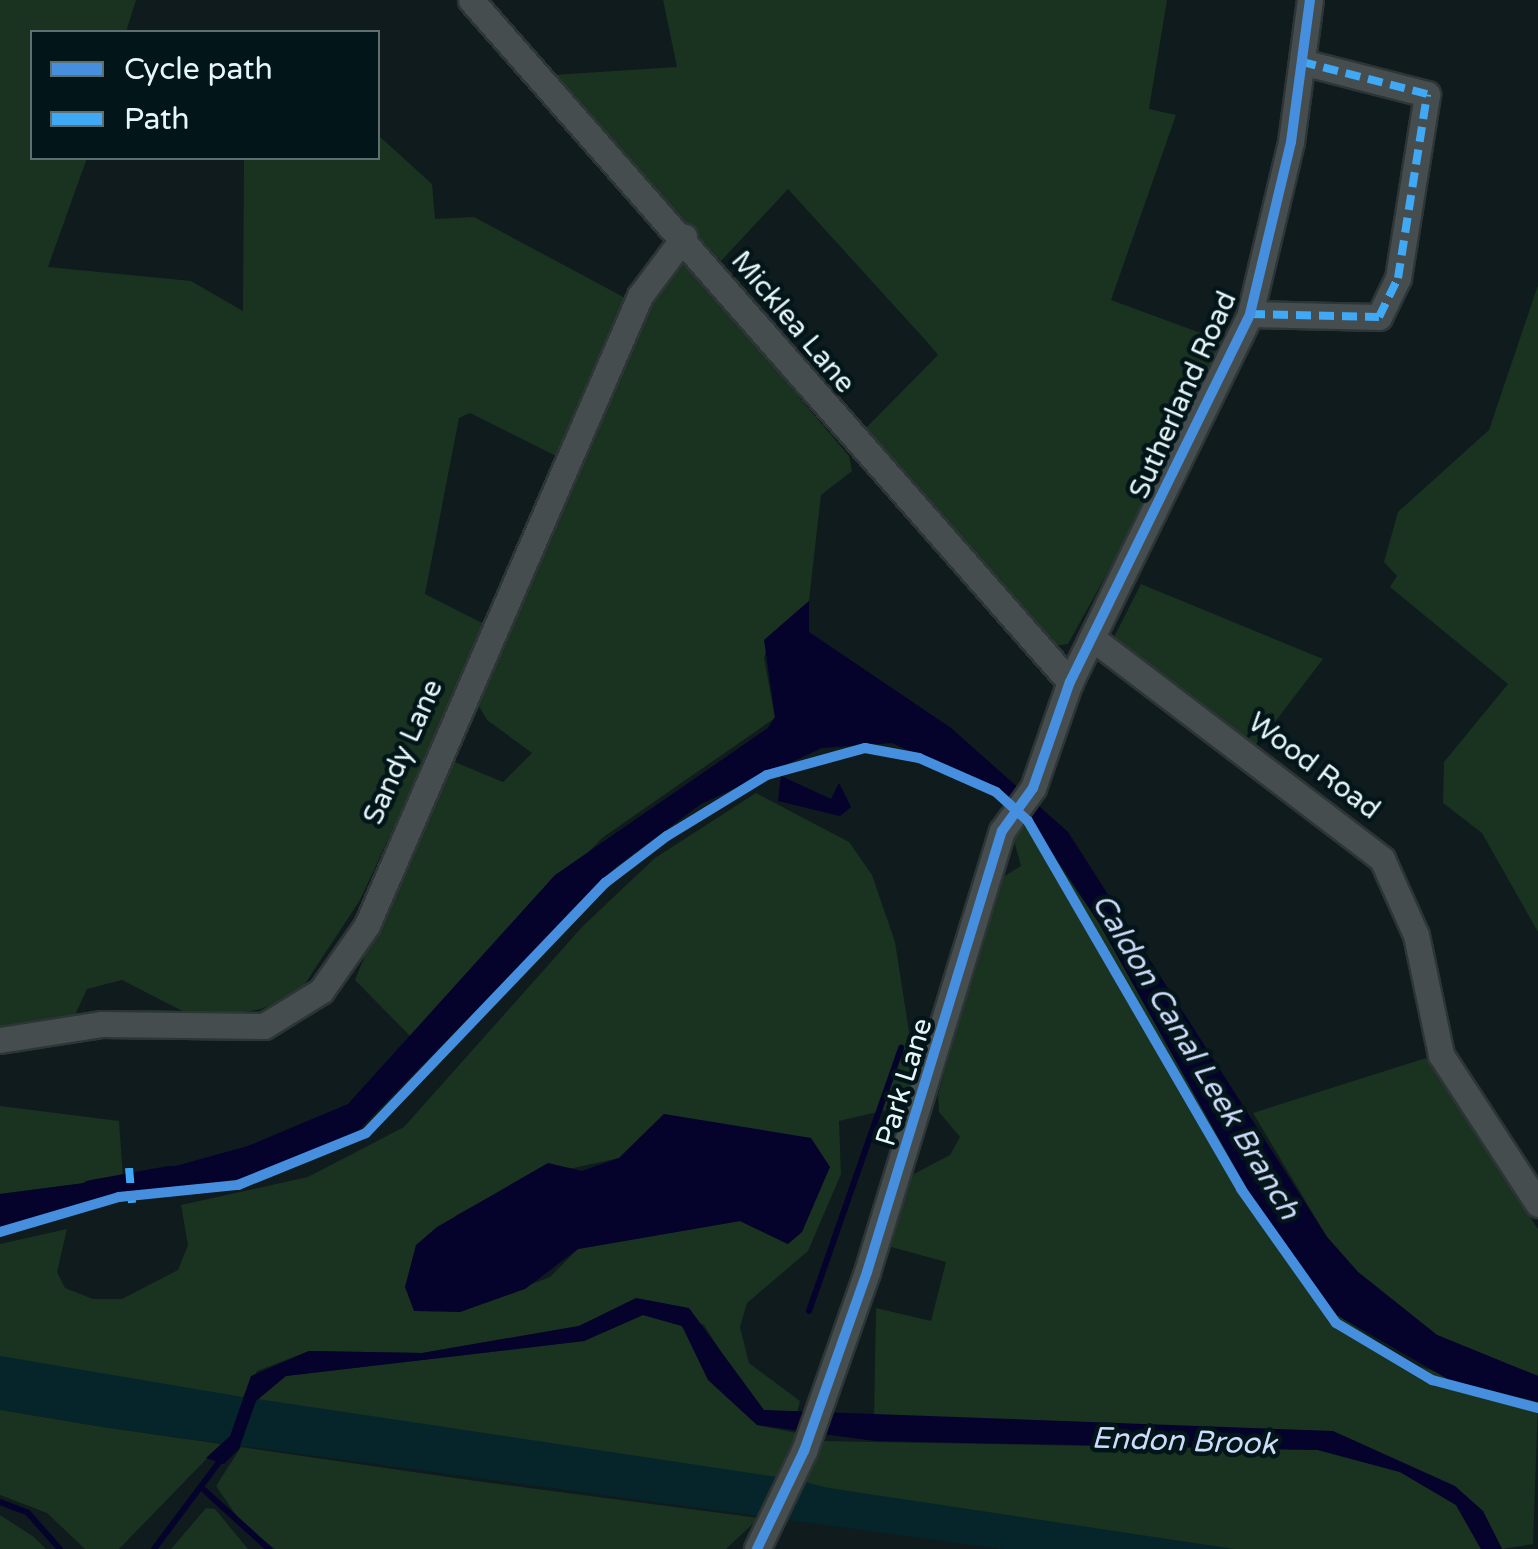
<!DOCTYPE html>
<style>
body{margin:0}
#map{position:relative;width:1538px;height:1549px;overflow:hidden;background:#0f1b1d;font-family:"Varela Round",sans-serif}
div>[style]{position:absolute}
[style*='--x']{left:calc(var(--x)*1px);top:calc(var(--y)*1px);width:calc(var(--w)*1px);rotate:calc(var(--a)*1deg)}
.built>*{inset:0;background:#06252a}
.green>*{inset:0;background:#193320}
.water>*{inset:0;background:#05022c}
.stream>*{height:6px;margin:-3px;padding:0 3px;transform-origin:3px;border-radius:3px;background:#05022c}
.canal>*{height:25px;margin:-12.5px;padding:0 12.5px;transform-origin:12.5px;border-radius:12.5px;background:#05022c}
.roads{filter:drop-shadow(2px 0 #2d3536) drop-shadow(-2px 0 #2d3536) drop-shadow(0 2px #2d3536) drop-shadow(0 -2px #2d3536)}
.street>*{height:25px;margin:-12.5px;padding:0 12.5px;transform-origin:12.5px;border-radius:12.5px;background:#454d4f}
.quiet>*{height:8px;margin-top:-4px;transform-origin:0;background:repeating-linear-gradient(90deg,#3fa9f5 0 15px,transparent 0 23px)}
.cycleway>*{height:10px;margin:-5px;padding:0 5px;transform-origin:5px;border-radius:5px;background:#468fdf}
span{translate:-50% -50%;white-space:nowrap;text-align:center;line-height:1.15;-webkit-text-stroke:9px #021519;paint-order:stroke}
.street-label{font-size:28px;color:#e8f6f8}
.water-label{font-size:30px;color:#d0dafb;font-style:italic}
.legend{position:absolute;left:30px;top:30px;width:350px;height:130px;box-sizing:border-box;background:#021519;border:2px solid #5e6f72;margin:0;padding:12px 18px;list-style:none;font-size:30px;color:#e8f6f8}
.legend li{display:flex;align-items:center;gap:20px;height:50px}
.legend b{width:50px;border:2px solid #5e6f72}
</style>
<div id="map">
<div class="built">
<i style="clip-path:polygon(0 1356px,703px 1462px,1234px 1549px,1002px 1549px,102px 1427px,0 1410px)"></i>
</div>
<div class="green">
<i style="clip-path:polygon(0 0,136px 0,126px 32px,32px 32px,32px 158px,87px 158px,48px 267px,191px 281px,243px 311px,244px 158px,378px 158px,378px 135px,432px 184px,435px 219px,474px 217px,629px 300px,558px 457px,470px 413px,459px 418px,425px 594px,488px 626px,360px 900px,299px 993px,261px 1009px,200px 1020px,122px 980px,87px 989px,75px 1015px,0 1031px)"></i>
<i style="clip-path:polygon(663px 0,1167px 0,1149px 109px,1176px 115px,1111px 300px,1225px 342px,1196px 413px,1068px 644px,1055px 646px,864px 430px,938px 355px,929px 344px,788px 189px,721px 261px,552px 75px,677px 67px)"></i>
<i style="clip-path:polygon(683px 260px,849px 456px,852px 471px,821px 495px,809px 601px,771px 634px,764px 658px,775px 718px,602px 838px,411px 1037px,355px 980px,445px 758px,503px 782px,532px 753px,487px 720px,472px 694px,642px 307px)"></i>
<i style="clip-path:polygon(1538px 285px,1538px 932px,1482px 833px,1443px 803px,1444px 762px,1508px 684px,1390px 587px,1397px 576px,1384px 562px,1398px 512px,1489px 430px)"></i>
<i style="clip-path:polygon(1141px 584px,1323px 659px,1256px 747px,1114px 637px)"></i>
<i style="clip-path:polygon(evenodd,756px 793px,849px 842px,872px 875px,895px 942px,912px 1051px,925px 1055px,899px 1107px,839px 1121px,841px 1174px,808px 1251px,747px 1303px,740px 1327px,749px 1363px,800px 1401px,797px 1413px,764px 1410px,751px 1399px,704px 1325px,636px 1299px,579px 1326px,422px 1353px,309px 1351px,257px 1371px,243px 1397px,0 1356px,0 1244px,67px 1229px,57px 1272px,65px 1288px,93px 1299px,122px 1299px,178px 1270px,188px 1245px,181px 1205px,308px 1177px,404px 1127px,583px 926px,655px 858px,756px 793px,664px 1114px,731px 1129px,788px 1244px,740px 1221px,578px 1249px,550px 1277px,460px 1312px,455px 1216px,523px 1179px,619px 1158px,664px 1114px)"></i>
<i style="clip-path:polygon(1024px 814px,1099px 923px,1302px 1277px,1337px 1315px,1411px 1364px,1538px 1402px,1533px 1544px,1502px 1549px,1483px 1511px,1321px 1431px,874px 1419px,876px 1308px,931px 1321px,946px 1262px,891px 1247px,910px 1176px,950px 1155px,960px 1137px,939px 1112px,938px 1095px,1000px 879px,1021px 866px,1013px 837px)"></i>
<i style="clip-path:polygon(1426px 1058px,1538px 1229px,1538px 1376px,1437px 1335px,1358px 1272px,1327px 1237px,1253px 1113px)"></i>
<i style="clip-path:polygon(0 1106px,119px 1121px,123px 1178px,0 1194px)"></i>
<i style="clip-path:polygon(643px 1315px,682px 1326px,757px 1425px,802px 1434px,784px 1478px,258px 1399px,285px 1376px,584px 1341px)"></i>
<i style="clip-path:polygon(0 1410px,102px 1427px,221px 1444px,119px 1549px,85px 1549px,47px 1513px,0 1495px)"></i>
<i style="clip-path:polygon(818px 1441px,1318px 1450px,1400px 1472px,1456px 1505px,1481px 1549px,1234px 1549px,829px 1488px,805px 1482px)"></i>
<i style="clip-path:polygon(241px 1447px,483px 1482px,759px 1518px,726px 1549px,275px 1549px,243px 1525px,216px 1486px)"></i>
<i style="clip-path:polygon(206px 1508px,215px 1509px,248px 1549px,171px 1549px)"></i>
<i style="clip-path:polygon(0 1515px,34px 1537px,46px 1549px,0 1549px)"></i>
</div>
<div class="water">
<i style="clip-path:polygon(809px 601px,809px 632px,951px 728px,1068px 832px,1327px 1237px,1358px 1272px,1437px 1335px,1538px 1376px,1538px 1402px,1451px 1381px,1337px 1315px,1258px 1209px,1099px 923px,1030px 819px,997px 790px,892px 743px,822px 748px,701px 804px,617px 866px,357px 1132px,240px 1179px,137px 1192px,136px 1177px,248px 1146px,348px 1104px,555px 875px,768px 728px,775px 717px,764px 640px)"></i>
<i style="clip-path:polygon(781px 776px,831px 799px,839px 783px,851px 807px,840px 816px,778px 801px)"></i>
<i style="clip-path:polygon(664px 1114px,811px 1138px,830px 1167px,802px 1232px,788px 1244px,740px 1221px,578px 1249px,525px 1289px,460px 1312px,414px 1311px,405px 1287px,416px 1245px,437px 1227px,548px 1163px,582px 1171px,619px 1158px)"></i>
<i style="clip-path:polygon(123px 1178px,124px 1193px,0 1228px,0 1194px)"></i>
<i style="clip-path:polygon(636px 1298px,689px 1308px,764px 1410px,1333px 1431px,1455px 1486px,1483px 1511px,1502px 1549px,1481px 1549px,1456px 1505px,1400px 1472px,1318px 1450px,875px 1441px,757px 1425px,708px 1380px,682px 1326px,643px 1315px,584px 1341px,286px 1376px,256px 1401px,239px 1449px,224px 1464px,206px 1458px,230px 1436px,251px 1376px,309px 1351px,422px 1353px,579px 1326px)"></i>
</div>
<div class="stream">
<i style="--x:809;--y:1311;--w:279;--a:-70.7"></i>
<i style="--x:204;--y:1490;--w:88;--a:42.2"></i>
<i style="--x:0;--y:1502;--w:30;--a:21"></i>
<i style="--x:28;--y:1513;--w:48;--a:48.4"></i>
<i style="--x:154;--y:1549;--w:114;--a:-53.2"></i>
</div>
<div class="canal">
<i style="--x:91;--y:1192;--w:79;--a:-10.2"></i>
</div>
<div class="roads">
<div class="street">
<i style="--x:471;--y:0;--w:908;--a:48.71"></i>
<i style="--x:1250;--y:314;--w:129;--a:1.3"></i>
<i style="--x:1379;--y:317;--w:43;--a:-64"></i>
<i style="--x:1398;--y:278;--w:186;--a:-81"></i>
<i style="--x:1427;--y:94;--w:125;--a:-165.6"></i>
<i style="--x:1092;--y:638;--w:365;--a:37.3"></i>
<i style="--x:1382;--y:859;--w:83;--a:65.9"></i>
<i style="--x:1416;--y:935;--w:123;--a:78.2"></i>
<i style="--x:1441;--y:1055;--w:178;--a:56.9"></i>
<i style="--x:0;--y:1040;--w:102;--a:-9"></i>
<i style="--x:101;--y:1024;--w:163;--a:0.7"></i>
<i style="--x:264;--y:1026;--w:67;--a:-31.6"></i>
<i style="--x:321;--y:991;--w:80;--a:-55.1"></i>
<i style="--x:367;--y:925;--w:686;--a:-66.54"></i>
<i style="--x:640;--y:296;--w:74;--a:-53.3"></i>
<i style="--x:757;--y:1549;--w:109;--a:-64.4"></i>
<i style="--x:804;--y:1451;--w:190;--a:-70.6"></i>
<i style="--x:867;--y:1272;--w:461;--a:-73"></i>
<i style="--x:1002;--y:831;--w:53;--a:-54.2"></i>
<i style="--x:1033;--y:788;--w:112;--a:-70.8"></i>
<i style="--x:1070;--y:682;--w:410;--a:-63.9"></i>
<i style="--x:1250;--y:314;--w:177;--a:-76.6"></i>
<i style="--x:1291;--y:142;--w:143;--a:-82.4"></i>
</div>
</div>
<div class="quiet">
<i style="--x:1250;--y:314;--w:129;--a:1.3"></i>
<i style="--x:1379;--y:317;--w:43;--a:-64"></i>
<i style="--x:1398;--y:278;--w:186;--a:-81"></i>
<i style="--x:1427;--y:94;--w:125;--a:-165.6"></i>
<i style="--x:129;--y:1168;--w:35;--a:85"></i>
</div>
<div class="cycleway">
<i style="--x:0;--y:1232;--w:124;--a:-16.4"></i>
<i style="--x:119;--y:1197;--w:120;--a:-5.8"></i>
<i style="--x:238;--y:1185;--w:138;--a:-22.1"></i>
<i style="--x:366;--y:1133;--w:346;--a:-46.3"></i>
<i style="--x:605;--y:883;--w:78;--a:-37.2"></i>
<i style="--x:667;--y:836;--w:117;--a:-31.4"></i>
<i style="--x:767;--y:775;--w:102;--a:-15.4"></i>
<i style="--x:865;--y:748;--w:55;--a:10.5"></i>
<i style="--x:919;--y:758;--w:84;--a:23.8"></i>
<i style="--x:996;--y:792;--w:43;--a:42.2"></i>
<i style="--x:1028;--y:821;--w:425;--a:59.9"></i>
<i style="--x:1241;--y:1189;--w:164;--a:54.7"></i>
<i style="--x:1336;--y:1323;--w:112;--a:30.7"></i>
<i style="--x:1432;--y:1380;--w:110;--a:14.8"></i>
<i style="--x:757;--y:1549;--w:109;--a:-64.4"></i>
<i style="--x:804;--y:1451;--w:190;--a:-70.6"></i>
<i style="--x:867;--y:1272;--w:461;--a:-73"></i>
<i style="--x:1002;--y:831;--w:53;--a:-54.2"></i>
<i style="--x:1033;--y:788;--w:112;--a:-70.8"></i>
<i style="--x:1070;--y:682;--w:410;--a:-63.9"></i>
<i style="--x:1250;--y:314;--w:177;--a:-76.6"></i>
<i style="--x:1291;--y:142;--w:143;--a:-82.4"></i>
</div>
<div class="street-label">
<span style="left:793px;top:322px;rotate:50deg">Micklea Lane</span>
<span style="left:1183px;top:395px;rotate:-66deg">Sutherland Road</span>
<span style="left:403px;top:752px;rotate:-66deg">Sandy Lane</span>
<span style="left:1314px;top:766px;rotate:37deg">Wood Road</span>
<span style="left:904px;top:1082px;rotate:-73deg">Park Lane</span>
</div>
<div class="water-label">
<span style="left:1195px;top:1057px;rotate:59deg">Caldon Canal Leek Branch</span>
<span style="left:1184px;top:1442px;rotate:2deg">Endon Brook</span>
</div>
<ul class="legend">
<li><b style="height:12px;background:#468fdf"></b>Cycle path</li>
<li><b style="height:12px;background:#3fa9f5"></b>Path</li>
</ul>
</div>
